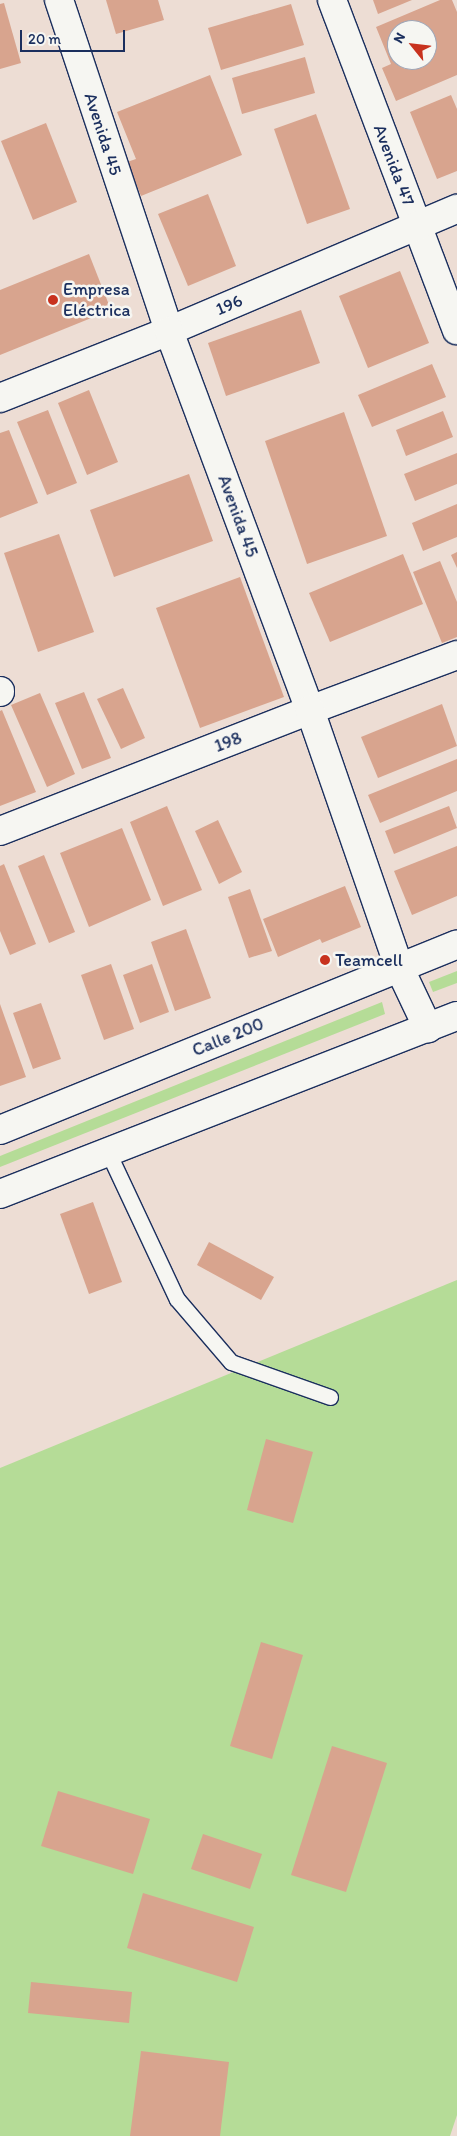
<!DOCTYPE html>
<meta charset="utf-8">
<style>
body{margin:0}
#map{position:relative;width:457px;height:2136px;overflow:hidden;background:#edddd4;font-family:Itim,sans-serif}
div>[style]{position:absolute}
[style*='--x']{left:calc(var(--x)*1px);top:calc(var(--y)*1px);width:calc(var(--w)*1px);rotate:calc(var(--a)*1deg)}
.green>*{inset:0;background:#b5dc97}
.building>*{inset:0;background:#d8a48e}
.roads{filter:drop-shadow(1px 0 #1b2f5e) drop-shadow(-1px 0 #1b2f5e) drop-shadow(0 1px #1b2f5e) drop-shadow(0 -1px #1b2f5e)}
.service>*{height:15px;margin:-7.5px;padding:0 7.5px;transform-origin:7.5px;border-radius:7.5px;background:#f6f6f2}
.minor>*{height:28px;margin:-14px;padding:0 14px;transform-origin:14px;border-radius:14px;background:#f6f6f2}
.tertiary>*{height:28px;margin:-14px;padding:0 14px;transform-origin:14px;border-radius:14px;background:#f6f6f2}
.secondary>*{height:28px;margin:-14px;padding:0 14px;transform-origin:14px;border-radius:14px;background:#f6f6f2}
.dots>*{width:14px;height:14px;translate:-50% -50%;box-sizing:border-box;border:2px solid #f6f6f2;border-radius:50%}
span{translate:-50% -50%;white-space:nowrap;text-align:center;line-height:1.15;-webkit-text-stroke:5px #f6f6f2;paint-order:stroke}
.street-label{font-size:18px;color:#1b2f5e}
.poi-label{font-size:18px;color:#1b2f5e}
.left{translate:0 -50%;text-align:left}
.north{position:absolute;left:387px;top:20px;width:50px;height:50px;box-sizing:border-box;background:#f6f6f2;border:1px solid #9ea6b7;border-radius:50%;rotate:299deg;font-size:14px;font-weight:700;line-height:20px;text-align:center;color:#1b2f5e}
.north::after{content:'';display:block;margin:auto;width:18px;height:22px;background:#c8321e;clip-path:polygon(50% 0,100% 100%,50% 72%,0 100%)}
.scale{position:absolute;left:20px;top:30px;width:105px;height:22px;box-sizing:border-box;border:2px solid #1b2f5e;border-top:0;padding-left:6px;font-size:15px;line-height:18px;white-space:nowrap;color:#1b2f5e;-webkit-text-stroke:4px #f6f6f2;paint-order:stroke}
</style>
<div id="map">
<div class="green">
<i style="clip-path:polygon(457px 971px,457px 983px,433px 992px,429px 982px)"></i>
<i style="clip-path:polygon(382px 1002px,385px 1014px,0 1167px,0 1156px)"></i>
<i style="clip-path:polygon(457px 1280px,457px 2115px,450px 2136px,0 2136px,0 1468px)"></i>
</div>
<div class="building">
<i style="clip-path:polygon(106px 0,158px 0,164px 20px,116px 34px)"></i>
<i style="clip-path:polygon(373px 0,412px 0,378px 14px)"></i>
<i style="clip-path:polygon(evenodd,440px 0,452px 0,457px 12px,457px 75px,396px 101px,382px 68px,391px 64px,376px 27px,440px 0,397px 30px,427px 30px,427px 60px,397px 60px,397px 30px)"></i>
<i style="clip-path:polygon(4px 3px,21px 63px,0 69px,0 4px)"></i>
<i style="clip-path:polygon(291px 4px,304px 45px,221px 70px,208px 28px)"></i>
<i style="clip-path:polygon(305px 57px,315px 93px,242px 114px,232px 78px)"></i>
<i style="clip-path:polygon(210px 75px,242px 155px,141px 196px,127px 162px,136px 159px,117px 112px)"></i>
<i style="clip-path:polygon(451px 95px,457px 109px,457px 171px,437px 179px,410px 112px)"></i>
<i style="clip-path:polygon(316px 114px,350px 209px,307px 224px,274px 129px)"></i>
<i style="clip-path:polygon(46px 123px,77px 202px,33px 220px,1px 141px)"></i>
<i style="clip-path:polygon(208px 194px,236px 266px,188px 286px,158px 214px)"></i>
<i style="clip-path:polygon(89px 254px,111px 310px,0 355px,0 290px)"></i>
<i style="clip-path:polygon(400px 271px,429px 343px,368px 368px,339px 296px)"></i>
<i style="clip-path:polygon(301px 310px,320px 363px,226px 396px,208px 343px)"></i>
<i style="clip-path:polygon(432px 364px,446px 397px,372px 427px,358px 395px)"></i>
<i style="clip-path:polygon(89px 390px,118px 462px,87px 475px,58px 403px)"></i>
<i style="clip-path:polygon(48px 410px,77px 483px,47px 495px,17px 422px)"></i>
<i style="clip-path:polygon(443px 411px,453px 437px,406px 456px,396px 430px)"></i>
<i style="clip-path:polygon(344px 412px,387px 536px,307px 564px,265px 441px)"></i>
<i style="clip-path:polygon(9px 430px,38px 503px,0 518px,0 433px)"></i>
<i style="clip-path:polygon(457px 453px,457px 484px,415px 501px,404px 474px)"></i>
<i style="clip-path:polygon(189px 474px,213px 541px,114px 577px,90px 510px)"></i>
<i style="clip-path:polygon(457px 504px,457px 537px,423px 551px,412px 523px)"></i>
<i style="clip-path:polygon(59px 534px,94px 632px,38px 652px,4px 553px)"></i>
<i style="clip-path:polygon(457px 552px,457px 568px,451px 555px)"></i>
<i style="clip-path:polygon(403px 554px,423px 604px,330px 642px,309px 593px)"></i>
<i style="clip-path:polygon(440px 561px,457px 602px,457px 637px,442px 643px,413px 572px)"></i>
<i style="clip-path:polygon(240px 577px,284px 697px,200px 728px,156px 608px)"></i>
<i style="clip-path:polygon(123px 688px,145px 738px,121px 749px,97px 699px)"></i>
<i style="clip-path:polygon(84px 692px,111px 758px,82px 769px,55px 703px)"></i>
<i style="clip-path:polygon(40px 693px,75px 774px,47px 787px,11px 705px)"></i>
<i style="clip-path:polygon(442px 704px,457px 746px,378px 778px,361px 737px)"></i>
<i style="clip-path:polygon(2px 710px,36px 792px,0 806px,0 711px)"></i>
<i style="clip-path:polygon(457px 759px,457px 791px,380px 823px,368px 795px)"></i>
<i style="clip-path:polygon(167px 806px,202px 890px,163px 906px,130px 822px)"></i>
<i style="clip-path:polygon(449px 806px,457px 828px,394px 854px,385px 831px)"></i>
<i style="clip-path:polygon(218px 820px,242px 872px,219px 884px,195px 831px)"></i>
<i style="clip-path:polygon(122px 828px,151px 900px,89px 927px,60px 853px)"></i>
<i style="clip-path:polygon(457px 846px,457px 896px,412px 915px,394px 871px)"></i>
<i style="clip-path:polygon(44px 855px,75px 932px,49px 943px,18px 866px)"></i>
<i style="clip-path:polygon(4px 864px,36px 944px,10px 955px,0 931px,0 866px)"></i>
<i style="clip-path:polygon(345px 886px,361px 927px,322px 943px,320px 939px,278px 957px,263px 919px)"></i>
<i style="clip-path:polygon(250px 889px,272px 951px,249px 958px,228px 897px)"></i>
<i style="clip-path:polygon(186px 929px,211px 998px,175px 1011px,151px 942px)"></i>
<i style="clip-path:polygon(111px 964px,134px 1029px,104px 1040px,81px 975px)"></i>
<i style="clip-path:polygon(152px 964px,169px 1012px,140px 1023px,123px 975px)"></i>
<i style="clip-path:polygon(41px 1003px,61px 1059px,33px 1069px,13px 1013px)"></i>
<i style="clip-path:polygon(0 1004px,26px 1077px,0 1086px)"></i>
<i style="clip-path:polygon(93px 1202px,122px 1282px,89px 1294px,60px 1214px)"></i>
<i style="clip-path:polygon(209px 1242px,274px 1277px,261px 1300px,197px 1265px)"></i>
<i style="clip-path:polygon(266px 1439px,313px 1452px,293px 1523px,247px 1510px)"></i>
<i style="clip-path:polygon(261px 1642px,303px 1655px,272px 1759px,230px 1746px)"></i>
<i style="clip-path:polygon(332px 1746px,387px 1763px,346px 1892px,291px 1875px)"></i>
<i style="clip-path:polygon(58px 1791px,150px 1819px,133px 1874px,41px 1846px)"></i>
<i style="clip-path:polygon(203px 1834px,262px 1854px,250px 1889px,191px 1869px)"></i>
<i style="clip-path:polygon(143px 1893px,254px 1927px,237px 1982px,127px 1948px)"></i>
<i style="clip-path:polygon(31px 1982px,132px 1992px,129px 2023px,28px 2013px)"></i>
<i style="clip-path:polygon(141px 2051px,229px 2062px,220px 2136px,130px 2136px)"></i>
</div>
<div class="roads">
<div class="service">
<i style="--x:108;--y:1152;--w:162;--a:64.9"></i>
<i style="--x:177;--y:1299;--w:83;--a:49.4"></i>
<i style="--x:231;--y:1362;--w:105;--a:19.5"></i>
</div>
<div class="minor">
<i style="--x:332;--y:0;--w:353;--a:69.3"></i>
<i style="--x:0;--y:398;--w:182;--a:-21.6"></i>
<i style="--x:169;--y:331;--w:313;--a:-23"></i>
<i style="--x:0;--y:691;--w:1;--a:90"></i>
<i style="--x:0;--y:831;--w:333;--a:-21.3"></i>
<i style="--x:310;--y:710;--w:157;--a:-20.5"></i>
</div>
<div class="tertiary">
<i style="--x:59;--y:0;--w:349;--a:71.6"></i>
<i style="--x:169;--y:331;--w:404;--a:69.6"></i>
<i style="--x:310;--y:710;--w:272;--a:70.9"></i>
<i style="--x:399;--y:967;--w:68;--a:64.6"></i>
</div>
<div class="secondary">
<i style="--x:0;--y:1130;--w:493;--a:-22.1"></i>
<i style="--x:0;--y:1194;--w:490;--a:-21.3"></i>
</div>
</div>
<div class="dots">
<i style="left:53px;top:300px;background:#c8321e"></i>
<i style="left:325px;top:960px;background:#c8321e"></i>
</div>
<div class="street-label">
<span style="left:103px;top:134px;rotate:72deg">Avenida 45</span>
<span style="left:394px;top:165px;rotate:69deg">Avenida 47</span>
<span style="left:229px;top:305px;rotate:-23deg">196</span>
<span style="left:238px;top:516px;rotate:70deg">Avenida 45</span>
<span style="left:228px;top:742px;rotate:-21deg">198</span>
<span style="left:228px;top:1037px;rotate:-22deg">Calle 200</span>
</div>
<div class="poi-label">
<span class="left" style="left:63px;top:300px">Empresa<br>Eléctrica</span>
<span class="left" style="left:335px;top:960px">Teamcell</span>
</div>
<div class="north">N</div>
<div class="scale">20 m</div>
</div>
